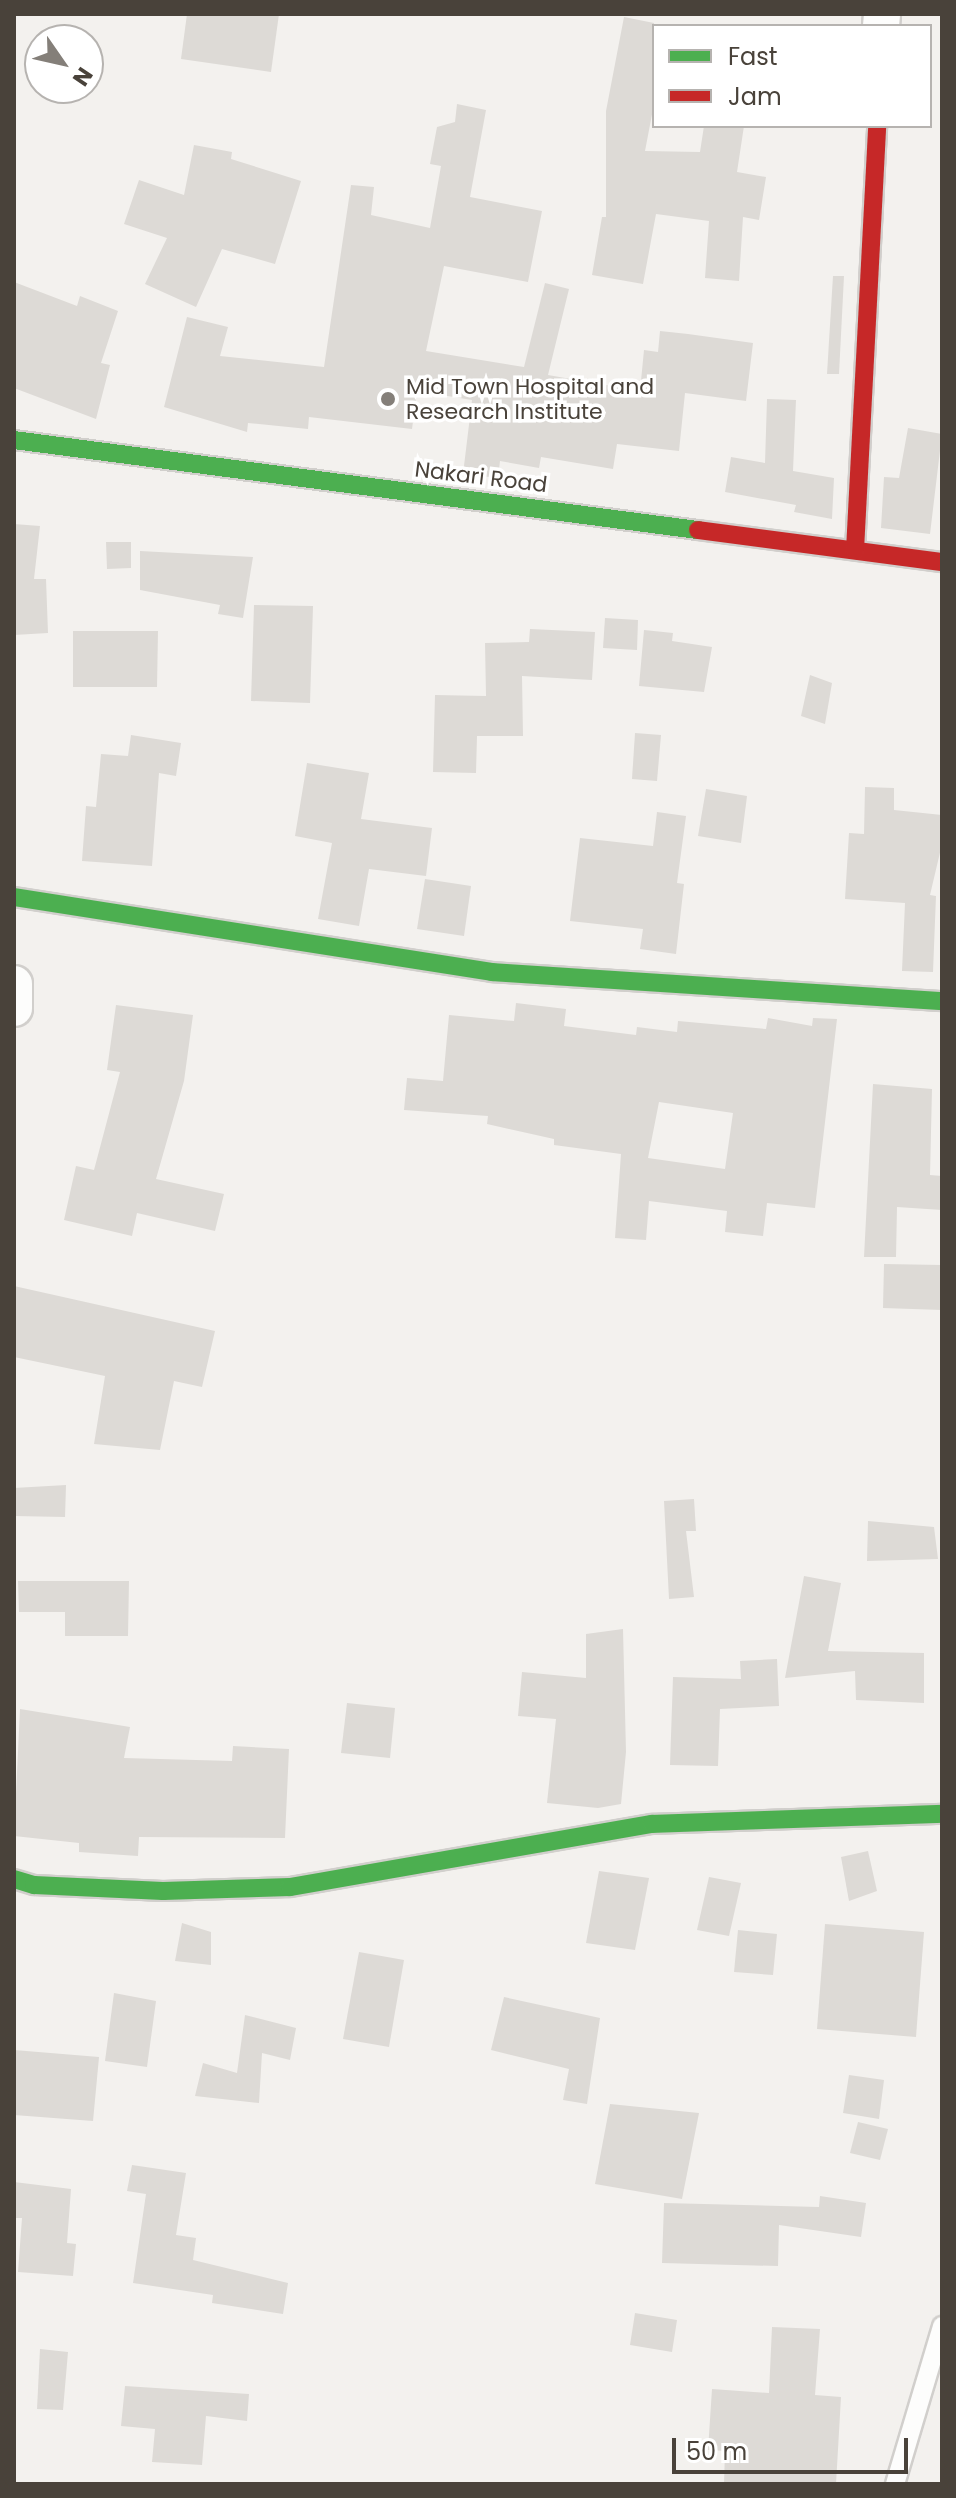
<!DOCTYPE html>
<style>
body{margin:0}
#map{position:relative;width:956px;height:2498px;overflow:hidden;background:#f3f1ee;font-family:Poppins,sans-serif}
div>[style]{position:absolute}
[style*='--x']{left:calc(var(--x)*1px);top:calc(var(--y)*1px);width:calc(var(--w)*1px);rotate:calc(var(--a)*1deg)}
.building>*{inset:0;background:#dddad6}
.roads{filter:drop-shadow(2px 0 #d1cfcc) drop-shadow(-2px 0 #d1cfcc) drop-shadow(0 2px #d1cfcc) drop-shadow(0 -2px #d1cfcc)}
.lane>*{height:18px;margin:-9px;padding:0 9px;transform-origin:9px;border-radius:9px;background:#fdfdfc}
.street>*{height:36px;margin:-18px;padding:0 18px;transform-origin:18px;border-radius:18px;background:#fdfdfc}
.fast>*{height:18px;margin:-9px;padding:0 9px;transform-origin:9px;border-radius:9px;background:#4caf50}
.jam>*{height:18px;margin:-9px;padding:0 9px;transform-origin:9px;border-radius:9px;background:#c62828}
.dots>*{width:22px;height:22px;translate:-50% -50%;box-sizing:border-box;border:4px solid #fff;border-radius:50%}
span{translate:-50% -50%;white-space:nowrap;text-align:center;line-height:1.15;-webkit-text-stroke:7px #fff;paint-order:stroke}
.poi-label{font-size:22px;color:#49423a}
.left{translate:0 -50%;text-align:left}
.street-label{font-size:22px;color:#49423a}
.frame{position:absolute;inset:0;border:16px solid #49423a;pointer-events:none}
.legend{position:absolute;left:652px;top:24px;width:280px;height:104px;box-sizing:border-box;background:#fff;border:2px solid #b6b3b0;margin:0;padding:10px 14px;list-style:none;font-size:24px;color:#49423a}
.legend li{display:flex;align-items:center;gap:16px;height:40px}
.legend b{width:40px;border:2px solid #b6b3b0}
.north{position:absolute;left:24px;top:24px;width:80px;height:80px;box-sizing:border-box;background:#fff;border:2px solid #b6b3b0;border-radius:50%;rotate:124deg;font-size:22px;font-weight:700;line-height:32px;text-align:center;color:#49423a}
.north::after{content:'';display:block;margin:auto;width:28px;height:36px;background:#847f79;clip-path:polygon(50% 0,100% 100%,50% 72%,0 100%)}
.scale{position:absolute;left:672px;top:2438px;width:236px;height:36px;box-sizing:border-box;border:4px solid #49423a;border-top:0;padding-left:10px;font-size:24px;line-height:28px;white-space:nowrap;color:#49423a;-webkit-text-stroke:6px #fff;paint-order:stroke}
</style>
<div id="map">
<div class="building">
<i style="clip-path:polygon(187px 14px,279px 14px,271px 72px,181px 59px)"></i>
<i style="clip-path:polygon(624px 17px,654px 23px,654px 104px,645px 151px,700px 152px,704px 126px,744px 126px,737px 172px,766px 177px,759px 220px,743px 217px,739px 281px,705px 278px,709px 221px,656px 214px,643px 284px,592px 275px,602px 217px,606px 217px,606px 111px)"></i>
<i style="clip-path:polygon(457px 104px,486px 110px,470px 197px,542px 211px,528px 282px,444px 266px,426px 351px,524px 367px,545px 283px,569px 289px,548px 375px,640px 391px,644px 350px,658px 352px,660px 331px,688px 334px,753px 343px,746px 401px,685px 393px,679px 451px,617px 444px,613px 469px,541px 457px,539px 468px,500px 461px,498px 478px,463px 474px,472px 400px,417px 391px,412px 429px,309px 417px,308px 429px,248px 423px,247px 432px,164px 407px,187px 317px,228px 327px,220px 356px,324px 367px,351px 185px,374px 187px,371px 215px,430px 228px,441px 166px,430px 164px,437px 127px,455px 122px)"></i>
<i style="clip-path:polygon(194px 145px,232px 152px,231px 159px,301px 181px,275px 264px,222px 249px,196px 307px,145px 284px,167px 238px,124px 224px,139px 180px,184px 195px)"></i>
<i style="clip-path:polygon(833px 276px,844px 276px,839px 374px,827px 374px)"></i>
<i style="clip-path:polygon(14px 282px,77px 306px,80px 296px,118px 311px,101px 363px,110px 365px,96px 419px,14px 388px)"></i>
<i style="clip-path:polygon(767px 399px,796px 400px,793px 471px,834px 478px,832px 519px,794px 512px,796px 505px,725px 492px,731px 457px,765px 463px)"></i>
<i style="clip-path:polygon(908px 428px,942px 434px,930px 534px,881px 528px,884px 477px,899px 478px)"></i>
<i style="clip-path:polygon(14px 524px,40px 526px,34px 579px,46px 579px,48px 633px,14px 635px)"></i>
<i style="clip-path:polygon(106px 542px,131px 542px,131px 568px,107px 569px)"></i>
<i style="clip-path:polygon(140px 551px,253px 557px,243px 618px,218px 614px,220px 605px,140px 590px)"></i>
<i style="clip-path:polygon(254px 605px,313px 606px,310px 703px,251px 701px)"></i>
<i style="clip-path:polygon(605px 618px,638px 620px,637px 650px,603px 648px)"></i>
<i style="clip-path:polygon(530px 629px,595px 632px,592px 680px,522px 676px,523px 736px,477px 736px,476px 773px,433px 772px,435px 695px,486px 696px,485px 643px,529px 642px)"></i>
<i style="clip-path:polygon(644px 630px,673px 633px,672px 641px,712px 647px,704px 692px,639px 686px)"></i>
<i style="clip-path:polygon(73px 631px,158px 631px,157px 687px,73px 687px)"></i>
<i style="clip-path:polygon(810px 675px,832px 683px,825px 724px,801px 716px)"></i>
<i style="clip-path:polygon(635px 733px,661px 735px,657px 781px,632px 779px)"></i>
<i style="clip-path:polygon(131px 735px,181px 743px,176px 776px,159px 773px,152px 866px,82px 861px,86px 806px,96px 807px,101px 754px,128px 756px)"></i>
<i style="clip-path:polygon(307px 763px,369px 773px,361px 819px,432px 828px,426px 876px,369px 869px,359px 926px,318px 919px,332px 843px,295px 836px)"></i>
<i style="clip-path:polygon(865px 787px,894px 788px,894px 810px,942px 815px,942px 844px,930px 895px,936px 896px,933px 972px,902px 971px,905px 903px,845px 899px,849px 833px,864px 834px)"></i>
<i style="clip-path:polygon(706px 789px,747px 796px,741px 843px,698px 836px)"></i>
<i style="clip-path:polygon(657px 812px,686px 816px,677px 883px,684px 884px,676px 954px,640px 949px,643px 929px,570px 921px,580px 838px,653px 846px)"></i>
<i style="clip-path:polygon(425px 879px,471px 886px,464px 936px,417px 929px)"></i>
<i style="clip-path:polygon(evenodd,516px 1003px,566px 1009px,564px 1026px,636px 1035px,637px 1027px,677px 1032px,678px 1021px,766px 1029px,768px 1018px,812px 1026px,813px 1018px,837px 1019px,815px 1208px,767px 1203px,763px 1236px,725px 1232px,727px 1211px,649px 1201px,646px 1240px,615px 1238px,621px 1154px,554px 1145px,554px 1139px,487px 1124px,488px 1116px,404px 1110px,407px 1078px,443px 1081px,449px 1015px,514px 1021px,516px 1003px,659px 1102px,733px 1113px,725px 1169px,648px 1158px,659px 1102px)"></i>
<i style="clip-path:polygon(116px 1005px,193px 1015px,184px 1081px,156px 1179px,224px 1194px,215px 1231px,137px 1213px,132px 1236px,64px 1220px,76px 1166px,94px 1170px,120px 1072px,107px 1070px)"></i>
<i style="clip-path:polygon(873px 1084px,932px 1089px,930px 1175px,942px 1176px,942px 1210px,897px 1207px,896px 1257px,864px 1257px)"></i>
<i style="clip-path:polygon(884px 1264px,942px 1265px,942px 1310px,883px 1308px)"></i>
<i style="clip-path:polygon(14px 1286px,215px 1331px,202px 1387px,174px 1381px,160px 1450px,94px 1444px,105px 1376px,14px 1357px)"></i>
<i style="clip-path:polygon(66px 1485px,65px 1517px,14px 1516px,14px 1488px)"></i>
<i style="clip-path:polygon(694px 1499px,696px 1531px,686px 1531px,694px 1597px,669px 1599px,664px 1501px)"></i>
<i style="clip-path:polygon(868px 1521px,934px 1527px,938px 1559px,867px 1561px)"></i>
<i style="clip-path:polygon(804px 1576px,841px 1583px,828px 1651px,924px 1653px,924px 1703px,856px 1700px,855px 1671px,785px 1678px)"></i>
<i style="clip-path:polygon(18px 1581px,129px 1581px,128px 1636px,65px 1636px,65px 1612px,19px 1612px)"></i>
<i style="clip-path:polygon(623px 1629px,626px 1752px,621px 1804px,598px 1808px,547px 1803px,556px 1719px,518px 1716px,522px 1672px,586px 1678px,586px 1634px)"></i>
<i style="clip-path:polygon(777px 1659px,779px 1706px,720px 1709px,718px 1766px,670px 1765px,673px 1677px,741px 1679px,740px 1661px)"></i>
<i style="clip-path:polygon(347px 1703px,395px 1708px,390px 1758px,341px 1753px)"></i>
<i style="clip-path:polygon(20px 1709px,130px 1727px,124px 1758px,232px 1761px,233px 1746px,289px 1749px,285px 1838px,139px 1837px,138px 1856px,79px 1852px,79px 1843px,14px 1836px)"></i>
<i style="clip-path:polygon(868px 1851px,877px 1891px,849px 1901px,841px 1857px)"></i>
<i style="clip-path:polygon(599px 1871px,649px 1878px,635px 1950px,586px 1943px)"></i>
<i style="clip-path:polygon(709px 1877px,741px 1883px,729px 1936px,697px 1930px)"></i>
<i style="clip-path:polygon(182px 1923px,211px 1932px,211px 1965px,175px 1961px)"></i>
<i style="clip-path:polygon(825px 1924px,924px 1932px,916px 2037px,817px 2029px)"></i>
<i style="clip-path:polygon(738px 1930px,777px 1934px,773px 1975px,734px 1972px)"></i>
<i style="clip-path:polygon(359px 1952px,404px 1960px,389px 2047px,343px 2039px)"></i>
<i style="clip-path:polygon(114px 1993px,156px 2001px,147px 2067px,105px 2061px)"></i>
<i style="clip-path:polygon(504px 1997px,600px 2018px,587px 2104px,563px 2100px,569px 2069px,491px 2050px)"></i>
<i style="clip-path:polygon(245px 2015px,296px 2028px,290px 2060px,262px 2053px,259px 2103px,195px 2096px,203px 2063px,237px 2073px)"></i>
<i style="clip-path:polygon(14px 2050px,99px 2057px,93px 2121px,14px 2115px)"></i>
<i style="clip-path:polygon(849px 2075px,884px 2080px,879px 2119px,843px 2113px)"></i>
<i style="clip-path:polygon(610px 2104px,699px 2113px,682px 2199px,595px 2184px)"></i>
<i style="clip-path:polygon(858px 2122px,888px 2129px,880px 2160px,850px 2153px)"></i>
<i style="clip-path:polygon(132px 2165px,186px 2173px,176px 2235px,196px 2238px,193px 2260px,288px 2283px,283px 2314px,212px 2303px,213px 2295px,133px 2283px,146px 2194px,127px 2191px)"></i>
<i style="clip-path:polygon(14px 2182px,71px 2189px,67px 2243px,76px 2244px,73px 2276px,18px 2272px,22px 2218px,14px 2218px)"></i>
<i style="clip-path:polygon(820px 2196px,866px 2203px,861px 2237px,779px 2225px,778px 2266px,662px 2263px,664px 2203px,819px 2207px)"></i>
<i style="clip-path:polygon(635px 2313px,677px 2320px,672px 2352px,630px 2345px)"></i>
<i style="clip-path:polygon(772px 2327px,820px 2329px,815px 2395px,841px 2397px,836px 2484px,724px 2484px,725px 2451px,708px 2450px,712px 2389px,769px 2393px)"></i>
<i style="clip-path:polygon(40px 2349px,68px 2352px,63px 2410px,37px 2409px)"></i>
<i style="clip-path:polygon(125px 2386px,249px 2394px,247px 2421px,206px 2416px,202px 2465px,152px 2462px,155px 2429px,121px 2426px)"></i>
</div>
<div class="roads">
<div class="lane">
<i style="--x:895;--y:2484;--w:165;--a:-73.4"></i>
</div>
<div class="street">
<i style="--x:881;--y:26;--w:12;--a:-85"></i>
<i style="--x:14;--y:984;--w:24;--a:90"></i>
</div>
<div class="fast">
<i style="--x:14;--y:440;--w:690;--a:7.5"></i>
<i style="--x:14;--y:897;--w:484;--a:8.9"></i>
<i style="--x:492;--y:972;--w:451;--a:3.7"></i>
<i style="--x:14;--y:1879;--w:21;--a:17"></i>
<i style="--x:34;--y:1885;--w:129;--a:2.7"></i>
<i style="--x:163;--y:1891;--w:127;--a:-1.8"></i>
<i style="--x:290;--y:1887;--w:367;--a:-9.9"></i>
<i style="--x:652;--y:1824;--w:290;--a:-2"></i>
</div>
<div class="jam">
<i style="--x:698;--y:530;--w:246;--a:7.5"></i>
<i style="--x:855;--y:550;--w:425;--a:-87"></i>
</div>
</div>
<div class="dots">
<i style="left:388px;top:399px;background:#847f79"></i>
</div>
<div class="poi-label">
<span class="left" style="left:406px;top:399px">Mid Town Hospital and<br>Research Institute</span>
</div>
<div class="street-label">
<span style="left:481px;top:477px;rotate:7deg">Nakari Road</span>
</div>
<div class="frame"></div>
<ul class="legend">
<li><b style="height:10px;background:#4caf50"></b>Fast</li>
<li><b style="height:10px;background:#c62828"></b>Jam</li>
</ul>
<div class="north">N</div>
<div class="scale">50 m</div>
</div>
